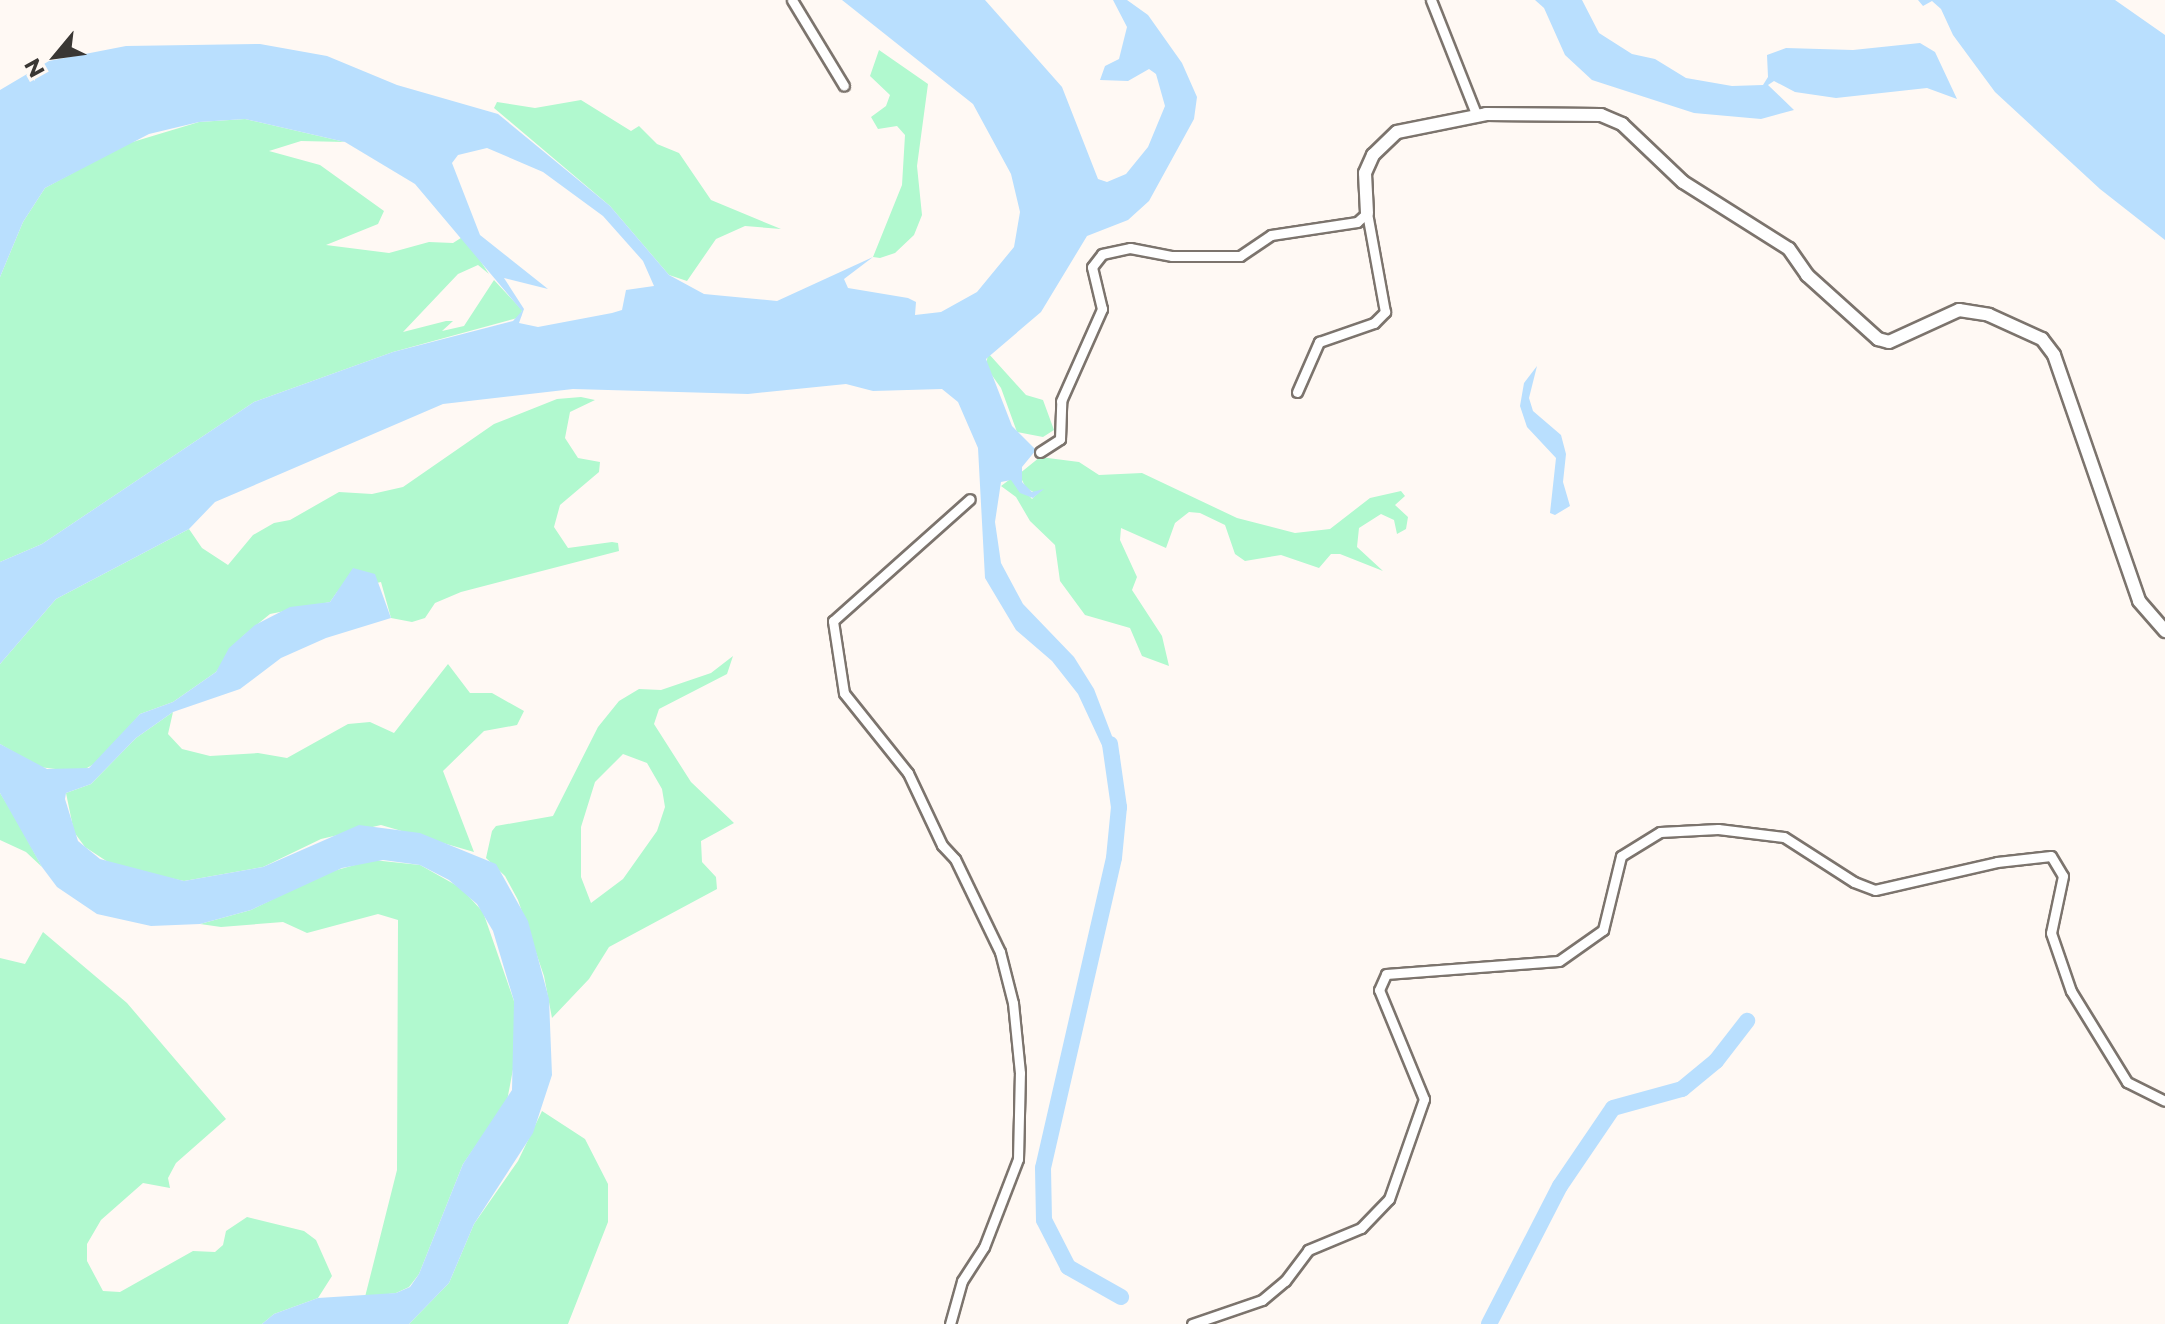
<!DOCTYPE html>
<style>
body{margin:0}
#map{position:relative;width:2165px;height:1324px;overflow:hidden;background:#fff9f4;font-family:Montserrat,sans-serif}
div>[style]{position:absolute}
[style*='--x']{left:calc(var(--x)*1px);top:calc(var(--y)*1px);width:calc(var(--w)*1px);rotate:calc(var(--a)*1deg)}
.green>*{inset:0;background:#b1f9cf}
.water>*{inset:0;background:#b9dffe}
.river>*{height:16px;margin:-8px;padding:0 8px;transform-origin:8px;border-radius:8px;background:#b9dffe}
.roads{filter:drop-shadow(2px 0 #7c746d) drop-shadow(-2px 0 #7c746d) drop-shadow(0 2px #7c746d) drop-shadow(0 -2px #7c746d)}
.street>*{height:9px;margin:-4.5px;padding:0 4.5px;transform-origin:4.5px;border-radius:4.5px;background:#fff}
.secondary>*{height:12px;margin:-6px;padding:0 6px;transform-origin:6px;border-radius:6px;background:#fff}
span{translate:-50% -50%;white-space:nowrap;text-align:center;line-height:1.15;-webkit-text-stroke:8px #fff9f4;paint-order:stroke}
.north{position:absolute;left:16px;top:16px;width:80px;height:80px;-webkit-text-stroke:6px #fff9f4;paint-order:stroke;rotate:241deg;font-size:22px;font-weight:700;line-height:32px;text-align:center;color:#3a3734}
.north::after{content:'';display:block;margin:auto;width:28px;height:36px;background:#3a3734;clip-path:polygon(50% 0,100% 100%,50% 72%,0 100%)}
</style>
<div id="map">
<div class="green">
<i style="clip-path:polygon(879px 50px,928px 84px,917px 166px,922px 215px,914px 235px,895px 253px,880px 258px,873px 257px,902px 185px,905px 135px,897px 126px,878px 129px,871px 117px,886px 106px,890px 95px,870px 76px)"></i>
<i style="clip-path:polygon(581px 100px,631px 131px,639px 126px,657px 144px,679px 153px,711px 200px,781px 229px,745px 226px,716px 239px,687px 281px,669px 275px,610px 206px,494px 108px,497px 102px,535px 108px)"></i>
<i style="clip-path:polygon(245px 119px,345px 142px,301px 141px,269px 151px,320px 165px,384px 211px,378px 224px,326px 245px,389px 253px,429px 242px,453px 243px,464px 236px,489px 274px,478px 265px,458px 274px,403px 332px,446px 321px,453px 321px,442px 331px,464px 326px,494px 280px,522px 310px,521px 317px,393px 352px,254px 402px,42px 544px,0 562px,0 277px,23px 222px,45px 188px,126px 144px,199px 122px)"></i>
<i style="clip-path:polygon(988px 353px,1026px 395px,1043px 400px,1054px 430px,1043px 437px,1017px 432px,1001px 388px,986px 367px)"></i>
<i style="clip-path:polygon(581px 397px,595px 400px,570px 412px,565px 438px,578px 458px,600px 462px,599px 472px,560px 505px,554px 527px,568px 548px,612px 542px,618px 543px,619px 551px,461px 592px,435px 603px,425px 618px,412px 622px,391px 618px,381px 582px,337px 592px,330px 602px,270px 614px,243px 636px,216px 672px,173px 702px,140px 714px,101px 760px,80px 772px,39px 767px,0 744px,0 664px,56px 599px,189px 529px,202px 548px,228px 565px,253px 535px,274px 523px,290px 520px,339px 492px,372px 494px,403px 487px,494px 424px,557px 399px)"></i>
<i style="clip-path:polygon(1040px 457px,1079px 462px,1099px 475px,1142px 473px,1237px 518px,1295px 533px,1330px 529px,1370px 498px,1401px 491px,1405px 496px,1395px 505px,1408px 517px,1406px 529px,1397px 534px,1394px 520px,1381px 514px,1359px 528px,1357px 547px,1383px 571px,1340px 554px,1331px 554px,1319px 568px,1281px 555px,1245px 561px,1235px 554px,1225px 525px,1200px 513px,1189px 512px,1175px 523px,1166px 548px,1121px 528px,1120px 540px,1137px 577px,1132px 590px,1162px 636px,1169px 666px,1142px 656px,1130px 628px,1085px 615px,1060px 581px,1055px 545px,1030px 521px,1016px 497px,1001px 486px,1013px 477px,1032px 499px,1037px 494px,1026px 488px,1019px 474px)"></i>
<i style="clip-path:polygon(evenodd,733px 656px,727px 674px,659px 709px,654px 724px,691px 782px,734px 823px,701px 841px,702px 862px,716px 877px,717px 889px,609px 947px,589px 979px,552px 1018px,544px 976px,518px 900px,505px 876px,486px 858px,492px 831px,496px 826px,553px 816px,598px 727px,619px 701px,639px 689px,661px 690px,711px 673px,733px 656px,623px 754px,647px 763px,662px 789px,665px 807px,657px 831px,623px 879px,591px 903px,581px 877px,581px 827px,595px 782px,623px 754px)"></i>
<i style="clip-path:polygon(448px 664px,470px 693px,492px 693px,524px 711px,517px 725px,484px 731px,443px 771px,474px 852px,381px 825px,321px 839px,263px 867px,184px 881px,114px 866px,85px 847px,74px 832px,66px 793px,91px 784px,136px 738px,173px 712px,168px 734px,182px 749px,210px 756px,258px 753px,287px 758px,348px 724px,370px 722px,394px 733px)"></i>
<i style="clip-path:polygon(0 793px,14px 815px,42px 867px,26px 852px,0 840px)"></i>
<i style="clip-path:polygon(373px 860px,420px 865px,461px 888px,483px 912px,514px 1001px,517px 1048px,507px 1101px,463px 1164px,419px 1274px,409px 1287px,396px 1293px,365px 1297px,397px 1170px,398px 920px,378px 914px,307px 933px,283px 922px,221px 927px,200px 924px,251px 910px,326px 873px)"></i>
<i style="clip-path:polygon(43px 932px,127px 1003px,226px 1119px,176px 1163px,168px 1178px,170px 1188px,143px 1183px,101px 1220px,87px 1244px,87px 1261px,103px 1291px,120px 1292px,193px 1251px,215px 1252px,223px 1245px,226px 1231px,247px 1217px,304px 1231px,316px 1240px,332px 1276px,318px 1298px,274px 1314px,262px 1324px,0 1324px,0 958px,25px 964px)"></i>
<i style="clip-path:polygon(542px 1111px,585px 1139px,608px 1184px,608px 1222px,568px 1324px,409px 1324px,449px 1283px,474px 1224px,518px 1161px)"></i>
</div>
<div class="water">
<i style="clip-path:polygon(evenodd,842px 0,985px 0,1062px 87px,1098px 179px,1107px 182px,1126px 174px,1148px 147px,1165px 106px,1156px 74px,1149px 69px,1128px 81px,1100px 80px,1105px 66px,1119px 59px,1127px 27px,1113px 0,1127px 0,1148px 15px,1182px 63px,1197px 97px,1194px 119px,1149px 201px,1128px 220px,1087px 236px,1041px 312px,986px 359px,1012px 426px,1036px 450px,1022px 467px,1022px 482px,1032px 492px,1044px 489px,1033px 498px,1020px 493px,1011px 480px,1001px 482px,995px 522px,1001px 563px,1023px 604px,1074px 657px,1094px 689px,1120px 757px,1119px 782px,1078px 694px,1052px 661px,1016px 630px,985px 578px,978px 448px,958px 402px,942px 389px,873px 391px,846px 384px,748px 394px,573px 389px,443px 404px,215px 502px,189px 529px,56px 599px,0 664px,0 562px,42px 544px,254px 402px,393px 352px,513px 321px,522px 311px,415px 184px,345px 142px,245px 119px,199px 122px,149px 134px,45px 188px,23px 222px,0 277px,0 90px,49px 61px,126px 46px,260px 44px,327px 56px,397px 85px,498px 114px,610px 206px,669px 275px,704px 294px,777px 301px,873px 257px,844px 279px,848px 288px,908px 298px,916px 302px,915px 315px,941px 312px,977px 292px,1014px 247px,1020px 212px,1011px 174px,973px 104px,842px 0,487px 148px,543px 172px,603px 216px,643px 261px,654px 286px,626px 290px,622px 310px,612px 313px,538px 327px,519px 323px,524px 309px,504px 278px,548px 289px,480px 235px,452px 163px,458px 155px,487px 148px)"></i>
<i style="clip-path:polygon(1535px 0,1582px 0,1599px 33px,1632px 54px,1655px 59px,1686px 78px,1732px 86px,1763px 85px,1768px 77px,1767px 55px,1786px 48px,1853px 50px,1920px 43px,1935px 52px,1957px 99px,1927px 88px,1836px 98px,1795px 92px,1774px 81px,1768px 85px,1794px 110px,1761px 119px,1694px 113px,1592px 80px,1565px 55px,1544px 8px)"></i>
<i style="clip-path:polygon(1918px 0,2115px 0,2165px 35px,2165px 240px,2100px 189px,1995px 92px,1953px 35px,1941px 9px,1932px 1px,1923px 6px)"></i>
<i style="clip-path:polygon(1537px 366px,1529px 398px,1533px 411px,1561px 435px,1566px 454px,1563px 482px,1570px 506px,1555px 515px,1550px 513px,1556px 458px,1527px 427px,1520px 406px,1524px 383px)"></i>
<i style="clip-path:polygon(353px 568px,375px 574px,391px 618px,326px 638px,281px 658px,240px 689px,173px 712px,136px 738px,91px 784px,66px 793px,65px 799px,78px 841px,100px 859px,184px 881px,263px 867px,359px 825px,420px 833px,496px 864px,528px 921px,549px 999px,552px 1075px,533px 1133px,474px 1224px,449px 1283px,409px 1324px,262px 1324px,274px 1314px,318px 1298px,396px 1293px,410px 1287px,419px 1274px,463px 1164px,512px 1090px,514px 1001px,493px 931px,477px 904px,449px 880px,420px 865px,383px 860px,342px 868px,251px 910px,200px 924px,151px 926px,97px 914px,57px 887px,42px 867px,0 793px,0 744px,47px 769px,89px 768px,140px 714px,173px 702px,216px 672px,229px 648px,255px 625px,290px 607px,330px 602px)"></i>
</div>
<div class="river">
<i style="--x:1110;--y:744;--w:64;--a:81.9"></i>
<i style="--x:1119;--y:807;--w:51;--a:95.6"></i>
<i style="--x:1114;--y:858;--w:318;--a:102.9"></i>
<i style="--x:1043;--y:1168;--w:52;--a:88.9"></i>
<i style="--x:1044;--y:1220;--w:53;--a:62.9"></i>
<i style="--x:1068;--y:1267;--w:61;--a:29.5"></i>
<i style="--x:1489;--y:1324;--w:155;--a:-62.8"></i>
<i style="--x:1560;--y:1186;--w:94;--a:-55.8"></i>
<i style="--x:1613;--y:1108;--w:72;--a:-15.4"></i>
<i style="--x:1682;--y:1089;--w:44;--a:-39.5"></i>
<i style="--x:1716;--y:1061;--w:51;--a:-52.2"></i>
</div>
<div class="roads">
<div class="street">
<i style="--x:792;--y:0;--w:100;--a:58.8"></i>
<i style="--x:1431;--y:0;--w:125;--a:68.4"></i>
<i style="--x:1297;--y:392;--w:55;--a:-66.3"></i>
<i style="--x:1319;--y:342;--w:58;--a:-19.1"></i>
<i style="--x:1374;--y:323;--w:16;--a:-45"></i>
<i style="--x:1385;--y:312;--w:101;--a:-100.3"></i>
<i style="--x:1040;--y:452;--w:24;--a:-33"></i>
<i style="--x:1060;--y:439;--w:38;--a:-88"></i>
<i style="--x:1061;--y:401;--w:101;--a:-66"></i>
<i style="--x:1102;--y:309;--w:43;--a:-103.4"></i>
<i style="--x:1092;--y:267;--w:16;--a:-52"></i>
<i style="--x:1102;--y:254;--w:29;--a:-12"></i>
<i style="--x:1130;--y:248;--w:43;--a:10.8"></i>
<i style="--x:1172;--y:256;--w:68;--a:0"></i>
<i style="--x:1240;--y:256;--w:37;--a:-34"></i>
<i style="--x:1271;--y:235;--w:87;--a:-8.6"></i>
<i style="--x:1357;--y:222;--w:13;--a:-42"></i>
<i style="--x:950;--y:1324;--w:45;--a:-74.4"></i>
<i style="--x:962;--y:1281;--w:40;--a:-57.1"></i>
<i style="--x:984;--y:1247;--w:94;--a:-68.9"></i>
<i style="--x:1018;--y:1159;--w:86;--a:-88.7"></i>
<i style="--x:1020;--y:1073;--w:70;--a:-95.7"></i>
<i style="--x:1013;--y:1003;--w:53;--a:-104.3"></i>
<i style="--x:1000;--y:952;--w:103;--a:-115.8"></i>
<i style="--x:955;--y:859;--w:19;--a:-133"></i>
<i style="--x:942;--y:845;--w:80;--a:-115.3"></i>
<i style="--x:908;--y:773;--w:102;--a:-128.7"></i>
<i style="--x:844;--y:693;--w:73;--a:-98.7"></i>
<i style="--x:833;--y:621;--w:183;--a:-41.7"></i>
<i style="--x:1192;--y:1324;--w:74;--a:-18.9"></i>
<i style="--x:1262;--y:1300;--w:30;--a:-40"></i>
<i style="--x:1285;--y:1281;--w:39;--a:-53"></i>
<i style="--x:1308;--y:1250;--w:57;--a:-22.5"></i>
<i style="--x:1361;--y:1228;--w:40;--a:-46"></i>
<i style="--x:1389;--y:1199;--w:106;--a:-70.7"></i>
<i style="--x:1424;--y:1099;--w:118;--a:-112.4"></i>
<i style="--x:1379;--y:990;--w:17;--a:-66"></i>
<i style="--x:1386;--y:974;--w:173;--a:-4.3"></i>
<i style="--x:1559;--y:961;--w:54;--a:-35.2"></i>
<i style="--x:1603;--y:930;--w:76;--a:-76.3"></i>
<i style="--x:1621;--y:856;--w:46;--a:-31.6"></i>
<i style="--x:1660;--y:832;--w:58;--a:-3"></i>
<i style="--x:1718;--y:829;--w:66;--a:6.9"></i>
<i style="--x:1784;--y:837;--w:83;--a:32.7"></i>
<i style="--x:1854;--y:882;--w:22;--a:21"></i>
<i style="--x:1875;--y:890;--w:125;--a:-12.9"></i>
<i style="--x:1997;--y:862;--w:54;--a:-6.3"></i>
<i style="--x:2051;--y:856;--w:23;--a:59"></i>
<i style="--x:2063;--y:876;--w:58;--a:101.9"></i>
<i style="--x:2051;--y:933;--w:61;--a:71"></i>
<i style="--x:2071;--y:991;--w:107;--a:58.4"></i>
<i style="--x:2127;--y:1082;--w:42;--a:26.6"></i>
</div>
<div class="secondary">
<i style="--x:1367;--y:213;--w:40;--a:-92.9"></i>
<i style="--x:1365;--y:173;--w:20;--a:-66"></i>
<i style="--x:1373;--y:155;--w:33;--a:-44"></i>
<i style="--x:1397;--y:132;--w:91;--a:-11.4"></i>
<i style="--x:1486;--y:114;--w:115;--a:0.5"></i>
<i style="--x:1601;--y:115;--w:23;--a:23"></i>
<i style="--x:1622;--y:124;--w:84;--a:43.6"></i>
<i style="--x:1683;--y:182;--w:125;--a:32.3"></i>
<i style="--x:1789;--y:249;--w:32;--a:55"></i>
<i style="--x:1807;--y:275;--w:96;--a:42"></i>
<i style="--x:1878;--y:339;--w:11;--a:15"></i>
<i style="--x:1889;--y:342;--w:77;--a:-24.6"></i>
<i style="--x:1959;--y:310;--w:30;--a:9"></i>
<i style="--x:1989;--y:315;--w:58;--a:24.4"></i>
<i style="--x:2042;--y:339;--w:20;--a:53"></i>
<i style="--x:2054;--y:355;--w:260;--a:70.9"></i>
<i style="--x:2139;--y:601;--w:40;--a:49"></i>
</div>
</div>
<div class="north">N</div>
</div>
